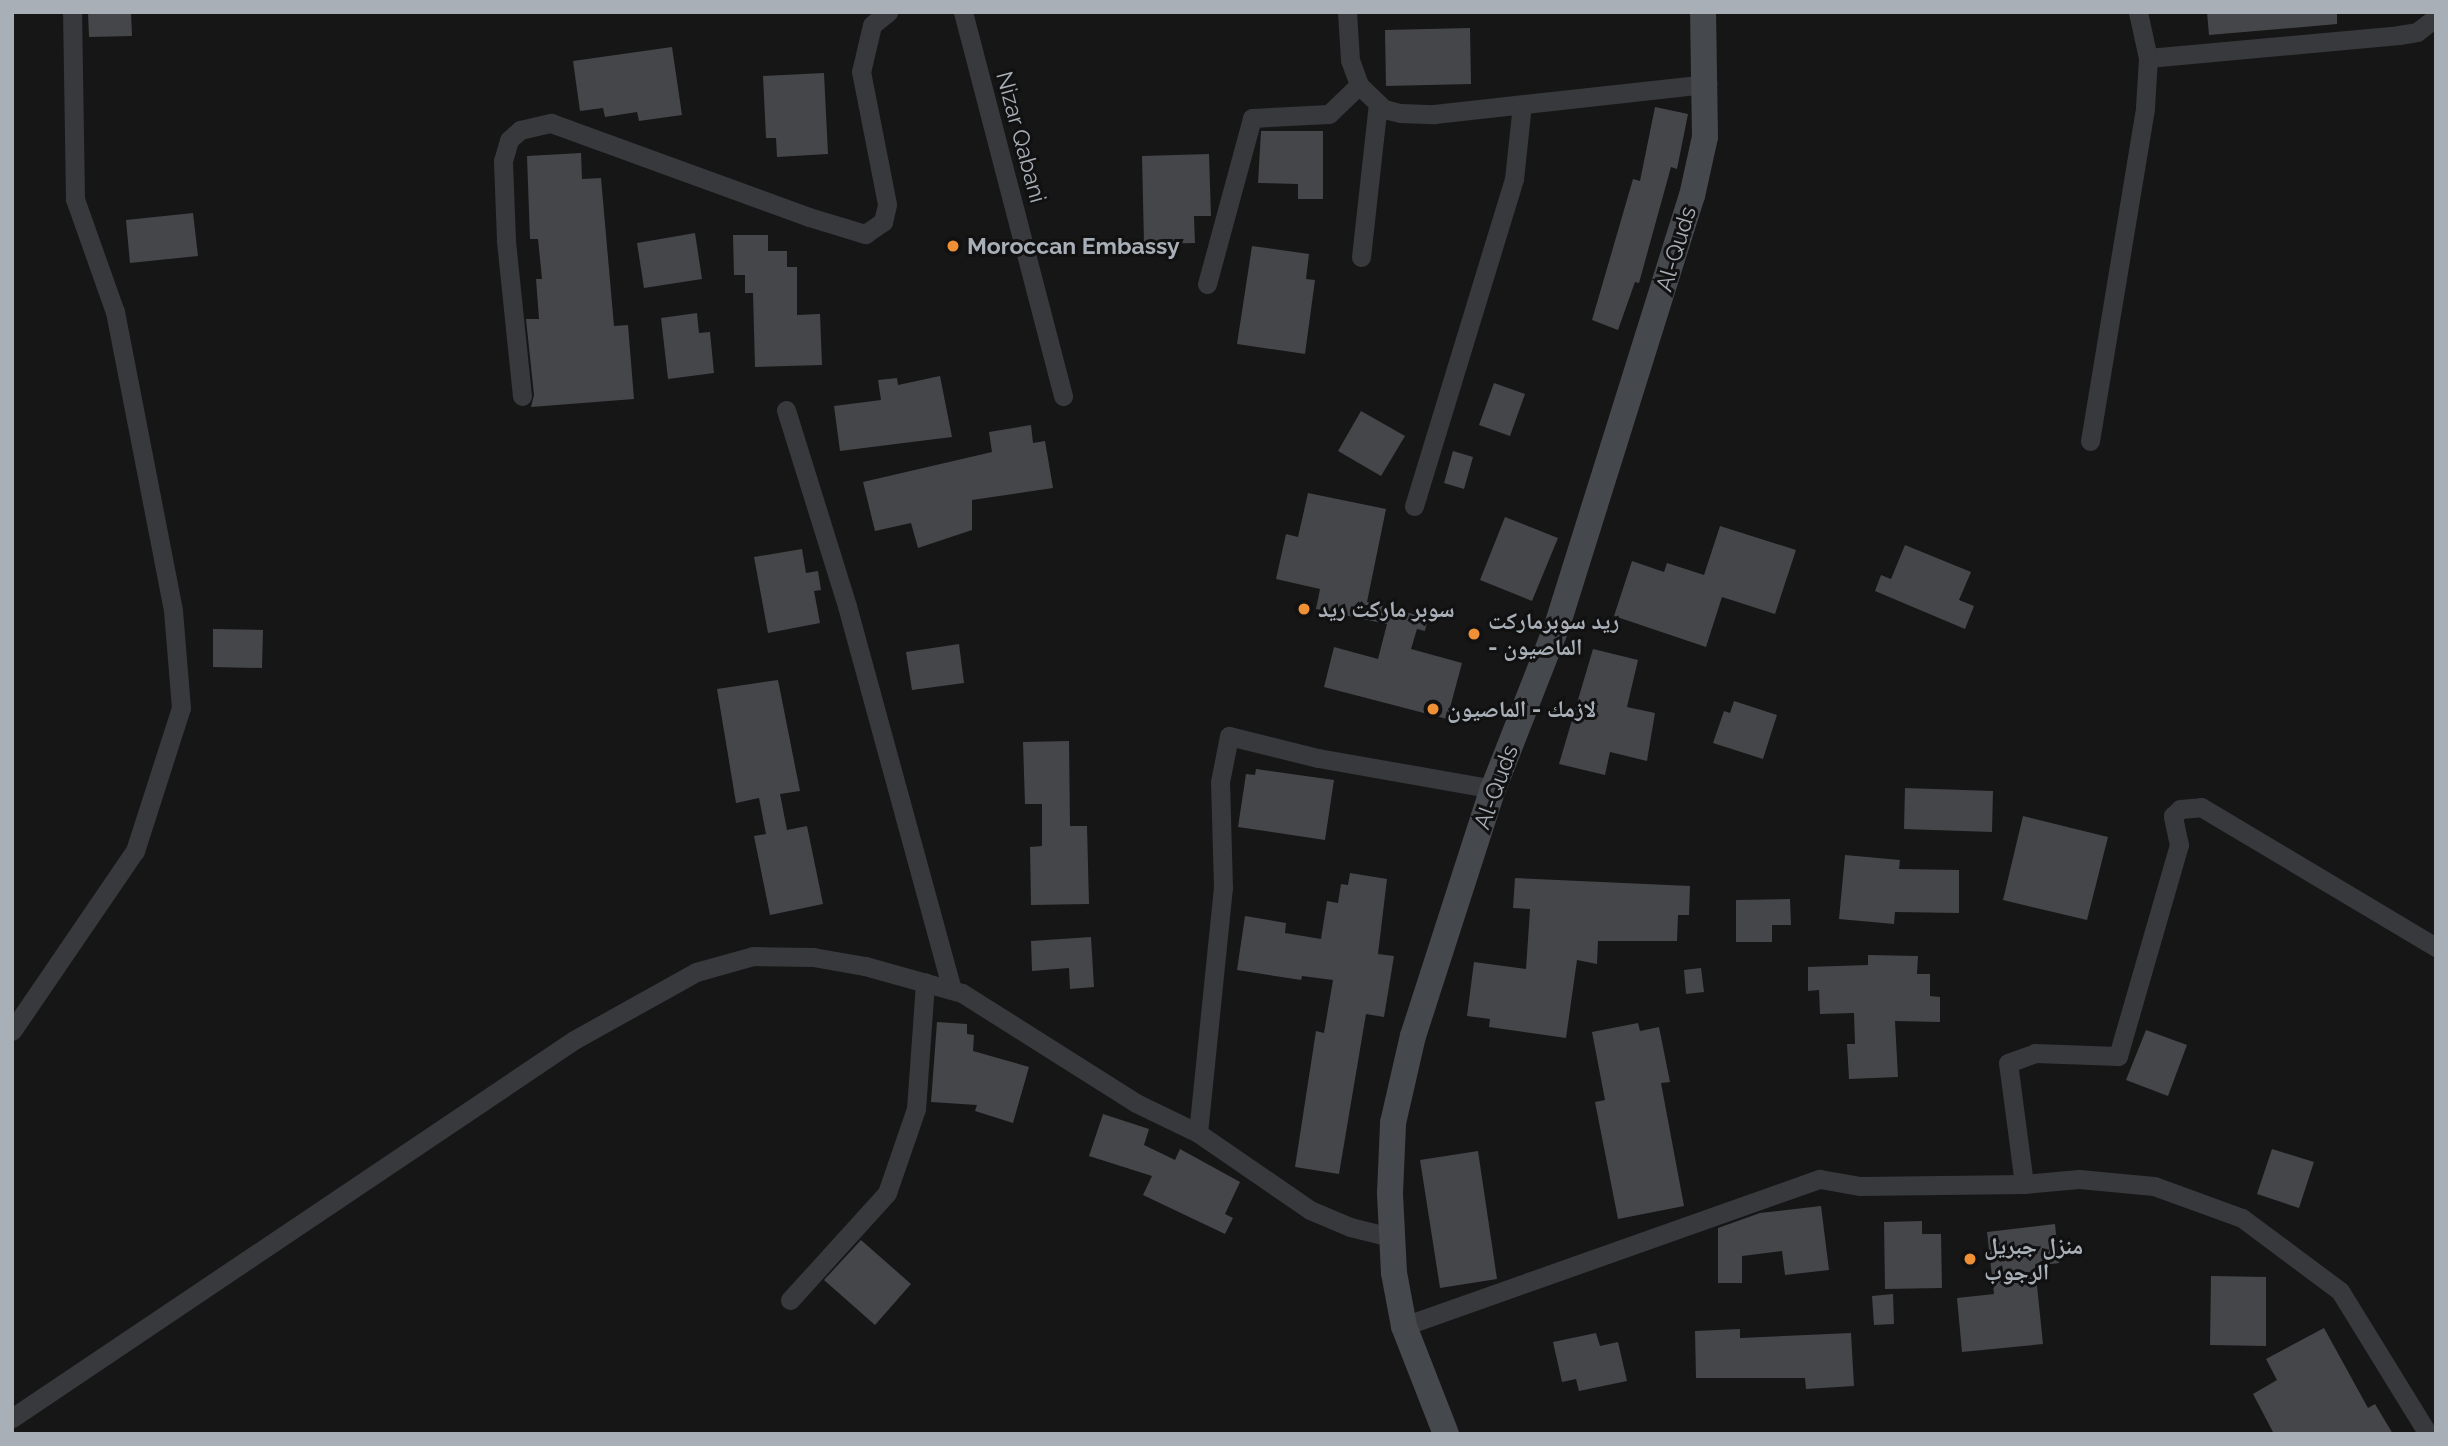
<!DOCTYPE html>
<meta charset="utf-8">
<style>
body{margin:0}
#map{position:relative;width:2448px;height:1446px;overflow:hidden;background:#161617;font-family:Raleway,"Noto Naskh Arabic",sans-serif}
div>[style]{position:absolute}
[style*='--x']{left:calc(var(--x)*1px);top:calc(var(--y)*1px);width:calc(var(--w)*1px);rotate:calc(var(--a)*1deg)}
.building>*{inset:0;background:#45464a}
.street>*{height:19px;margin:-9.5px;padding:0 9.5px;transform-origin:9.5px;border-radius:9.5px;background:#37393c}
.secondary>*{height:26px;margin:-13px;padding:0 13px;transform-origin:13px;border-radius:13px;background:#45484c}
.dots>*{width:19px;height:19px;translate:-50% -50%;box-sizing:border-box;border:4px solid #111112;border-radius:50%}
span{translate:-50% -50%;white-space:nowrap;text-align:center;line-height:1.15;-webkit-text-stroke:6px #111112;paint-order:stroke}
.street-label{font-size:23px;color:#a8afb7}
.poi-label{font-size:23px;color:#a8afb7;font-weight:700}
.left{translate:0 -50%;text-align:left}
.frame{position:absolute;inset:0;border:14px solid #a8afb7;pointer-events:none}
</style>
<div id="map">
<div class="building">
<i style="clip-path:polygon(88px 12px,131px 12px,132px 36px,89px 37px)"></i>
<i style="clip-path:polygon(2207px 12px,2337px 12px,2337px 24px,2209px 35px)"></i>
<i style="clip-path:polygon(1470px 28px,1471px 84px,1386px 86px,1385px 30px)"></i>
<i style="clip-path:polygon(672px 47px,682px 115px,639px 121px,637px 112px,605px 117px,603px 108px,580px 111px,573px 61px)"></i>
<i style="clip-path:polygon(824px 73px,828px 154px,777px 157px,776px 138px,766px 138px,763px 76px)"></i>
<i style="clip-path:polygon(1655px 107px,1688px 114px,1677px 169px,1671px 167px,1639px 283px,1635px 282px,1618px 330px,1592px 320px,1633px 179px,1640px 181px)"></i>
<i style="clip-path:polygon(1261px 131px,1323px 131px,1323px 199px,1298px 199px,1298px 184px,1258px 183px)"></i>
<i style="clip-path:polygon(581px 153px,582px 179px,601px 178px,614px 326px,628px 325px,634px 399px,531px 407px,534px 395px,526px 319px,539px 319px,536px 279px,542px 279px,538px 239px,530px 239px,527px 156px)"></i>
<i style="clip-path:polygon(1209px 154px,1211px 216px,1194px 216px,1195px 243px,1144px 244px,1142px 156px)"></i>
<i style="clip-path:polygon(193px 213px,198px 256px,130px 263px,126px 220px)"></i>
<i style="clip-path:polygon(695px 233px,702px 279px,644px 288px,637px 243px)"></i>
<i style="clip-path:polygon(733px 235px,768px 235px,768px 251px,787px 251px,787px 267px,797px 267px,797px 315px,820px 314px,822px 365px,755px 367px,753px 293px,745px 293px,745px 275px,734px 275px)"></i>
<i style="clip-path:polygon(1252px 246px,1309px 254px,1306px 279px,1315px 280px,1305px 354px,1237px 344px)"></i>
<i style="clip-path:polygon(697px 313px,699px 333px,710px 332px,714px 373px,668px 379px,661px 318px)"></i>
<i style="clip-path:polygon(940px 376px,952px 437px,840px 451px,834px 406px,881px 400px,878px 380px,897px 378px,898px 385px)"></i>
<i style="clip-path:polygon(1494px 383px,1525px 394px,1510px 436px,1479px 425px)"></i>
<i style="clip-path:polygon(1361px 411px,1405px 436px,1381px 476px,1338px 451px)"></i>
<i style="clip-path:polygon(1031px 425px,1033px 443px,1045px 441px,1053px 488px,972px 500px,972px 530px,918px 548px,911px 523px,875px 531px,863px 482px,992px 452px,989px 432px)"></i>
<i style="clip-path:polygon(1453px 451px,1473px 457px,1464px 489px,1444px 483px)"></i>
<i style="clip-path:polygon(1308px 493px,1386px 509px,1367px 602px,1428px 618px,1425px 631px,1417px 629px,1411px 649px,1462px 663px,1447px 719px,1324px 687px,1334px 647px,1378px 659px,1387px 624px,1316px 609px,1320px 589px,1276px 579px,1286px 534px,1298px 537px)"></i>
<i style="clip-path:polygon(1505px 517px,1558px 538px,1532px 601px,1480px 580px)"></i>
<i style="clip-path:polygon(1720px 526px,1796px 550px,1775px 614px,1722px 597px,1706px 647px,1614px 616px,1632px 561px,1664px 572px,1667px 563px,1704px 575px)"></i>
<i style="clip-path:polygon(1905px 545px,1971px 572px,1959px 600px,1974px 606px,1965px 629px,1875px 591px,1881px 575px,1891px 579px)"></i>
<i style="clip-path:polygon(802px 549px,806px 573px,818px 571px,821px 590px,814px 591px,820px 623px,768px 633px,754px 557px)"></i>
<i style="clip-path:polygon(213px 629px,263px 630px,262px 668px,213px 667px)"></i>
<i style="clip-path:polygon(959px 644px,964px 683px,912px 690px,906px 652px)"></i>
<i style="clip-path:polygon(1593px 649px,1638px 660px,1627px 707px,1655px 713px,1647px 761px,1610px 752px,1605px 775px,1559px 764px)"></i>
<i style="clip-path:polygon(778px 680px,800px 791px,780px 794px,787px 830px,807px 826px,823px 904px,770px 915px,754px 836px,766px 834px,759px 798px,736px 803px,717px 689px)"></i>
<i style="clip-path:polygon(1734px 701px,1777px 715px,1763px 759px,1713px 743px,1724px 711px,1730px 713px)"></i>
<i style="clip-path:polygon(1069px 741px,1070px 826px,1087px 826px,1089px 904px,1031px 905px,1030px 847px,1042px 846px,1042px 804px,1025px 804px,1023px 742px)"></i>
<i style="clip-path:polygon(1256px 769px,1334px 780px,1325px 840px,1238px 827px,1246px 774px,1255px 775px)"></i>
<i style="clip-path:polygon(1905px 788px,1993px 791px,1992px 832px,1904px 829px)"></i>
<i style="clip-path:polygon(2023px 816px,2108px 837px,2087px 920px,2003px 900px)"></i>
<i style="clip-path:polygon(1845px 855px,1900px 860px,1899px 869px,1959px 870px,1959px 913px,1895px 912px,1894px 924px,1839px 919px)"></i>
<i style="clip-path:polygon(1350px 873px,1387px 879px,1378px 954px,1394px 956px,1384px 1017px,1366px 1014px,1339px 1174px,1295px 1167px,1316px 1031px,1324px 1033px,1333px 980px,1302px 976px,1301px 980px,1237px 970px,1245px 916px,1286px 923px,1285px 933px,1321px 939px,1327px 901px,1338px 903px,1341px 884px,1348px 885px)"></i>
<i style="clip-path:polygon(1515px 878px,1690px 886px,1689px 915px,1678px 915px,1677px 941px,1598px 941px,1597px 964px,1577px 960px,1566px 1038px,1489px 1027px,1490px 1019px,1467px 1016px,1474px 962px,1526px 969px,1530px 909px,1513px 908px)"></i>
<i style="clip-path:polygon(1790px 899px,1791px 925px,1772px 925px,1772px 942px,1736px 942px,1736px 900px)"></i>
<i style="clip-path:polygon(1091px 937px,1094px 987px,1070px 989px,1069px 968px,1032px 971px,1031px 941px)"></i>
<i style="clip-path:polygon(1868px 955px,1918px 956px,1917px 974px,1930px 974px,1930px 996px,1940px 997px,1940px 1022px,1895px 1021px,1898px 1077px,1849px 1079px,1847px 1044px,1855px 1044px,1854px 1013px,1820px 1014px,1819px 990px,1808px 991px,1808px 967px,1868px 965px)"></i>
<i style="clip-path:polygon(1701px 968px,1704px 992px,1686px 994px,1684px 970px)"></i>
<i style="clip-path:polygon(937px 1022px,967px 1024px,967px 1034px,974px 1035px,973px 1051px,1029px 1067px,1013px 1123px,975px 1111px,977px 1105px,931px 1102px)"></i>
<i style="clip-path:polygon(1638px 1023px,1640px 1031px,1659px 1027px,1670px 1082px,1661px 1083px,1684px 1206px,1618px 1219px,1595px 1102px,1605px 1100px,1592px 1032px)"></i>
<i style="clip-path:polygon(2146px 1030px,2187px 1045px,2168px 1096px,2126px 1080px)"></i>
<i style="clip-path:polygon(1103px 1114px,1149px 1129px,1144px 1145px,1175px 1160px,1180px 1149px,1240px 1182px,1225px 1214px,1233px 1218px,1225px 1234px,1143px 1195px,1152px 1176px,1089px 1156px)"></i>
<i style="clip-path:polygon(2272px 1149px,2314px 1162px,2299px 1208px,2257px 1194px)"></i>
<i style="clip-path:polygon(1478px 1151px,1497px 1279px,1440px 1288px,1420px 1160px)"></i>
<i style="clip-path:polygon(1821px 1206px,1829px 1270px,1785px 1275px,1782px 1251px,1742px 1256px,1742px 1283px,1718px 1283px,1718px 1228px,1760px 1213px)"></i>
<i style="clip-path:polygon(1922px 1221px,1922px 1234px,1941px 1234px,1942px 1288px,1885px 1289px,1884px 1222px)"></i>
<i style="clip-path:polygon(2055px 1224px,2059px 1263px,2035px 1266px,2043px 1344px,1962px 1352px,1957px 1298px,1994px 1294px,1987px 1232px)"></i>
<i style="clip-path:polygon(861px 1240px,911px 1284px,875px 1325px,824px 1280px)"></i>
<i style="clip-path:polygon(2211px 1276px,2266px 1277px,2266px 1346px,2210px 1345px)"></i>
<i style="clip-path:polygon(1893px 1294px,1894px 1324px,1874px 1325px,1872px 1296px)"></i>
<i style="clip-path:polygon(2324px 1328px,2368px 1408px,2375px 1404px,2393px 1434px,2274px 1434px,2253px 1394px,2277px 1380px,2266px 1359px)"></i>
<i style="clip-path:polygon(1740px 1329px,1740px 1338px,1851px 1333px,1854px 1386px,1806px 1389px,1805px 1378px,1696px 1378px,1695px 1331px)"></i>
<i style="clip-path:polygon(1596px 1333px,1600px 1346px,1618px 1342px,1627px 1381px,1579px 1391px,1576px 1379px,1562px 1382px,1553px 1342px)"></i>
</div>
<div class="street">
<i style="--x:963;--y:12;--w:397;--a:75.4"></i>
<i style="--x:1347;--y:12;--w:48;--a:86.4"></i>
<i style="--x:1350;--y:60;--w:27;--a:70"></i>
<i style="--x:1359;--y:85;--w:35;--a:44"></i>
<i style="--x:1384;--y:109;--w:16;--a:14"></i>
<i style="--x:1400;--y:113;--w:34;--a:2"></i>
<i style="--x:1434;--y:114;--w:275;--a:-6.3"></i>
<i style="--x:2148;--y:58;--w:252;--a:-5.2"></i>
<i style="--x:2399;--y:35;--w:18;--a:-9"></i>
<i style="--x:2417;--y:32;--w:24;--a:-38"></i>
<i style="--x:1361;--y:257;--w:154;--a:-83.7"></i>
<i style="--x:1207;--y:284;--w:172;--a:-74.8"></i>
<i style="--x:1252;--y:118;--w:77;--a:-3"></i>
<i style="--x:1329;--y:114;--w:42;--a:-44"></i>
<i style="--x:522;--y:396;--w:157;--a:-95.9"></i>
<i style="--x:506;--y:240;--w:79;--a:-92.2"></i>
<i style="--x:503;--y:161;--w:22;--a:-74"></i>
<i style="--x:509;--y:140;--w:15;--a:-42"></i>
<i style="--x:520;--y:130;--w:32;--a:-13"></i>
<i style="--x:551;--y:123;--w:275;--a:20"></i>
<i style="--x:809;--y:217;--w:59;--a:16.9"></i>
<i style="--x:865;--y:234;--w:22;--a:-34"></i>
<i style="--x:883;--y:222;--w:18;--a:-77"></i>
<i style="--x:887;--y:204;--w:135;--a:-101.1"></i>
<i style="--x:861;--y:72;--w:48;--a:-76.8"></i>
<i style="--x:872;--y:25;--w:21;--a:-39"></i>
<i style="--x:786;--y:410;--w:205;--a:72.7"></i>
<i style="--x:847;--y:606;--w:398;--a:74.7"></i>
<i style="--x:2090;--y:441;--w:338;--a:-80.6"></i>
<i style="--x:2145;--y:107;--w:49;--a:-86.5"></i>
<i style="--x:2148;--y:58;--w:47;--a:-102.3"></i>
<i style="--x:1414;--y:506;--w:342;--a:-73"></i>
<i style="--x:1514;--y:179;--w:75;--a:-83.9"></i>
<i style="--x:12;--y:1031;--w:218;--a:-55.7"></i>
<i style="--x:135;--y:851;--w:150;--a:-72.2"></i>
<i style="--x:181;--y:708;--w:98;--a:-94.7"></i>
<i style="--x:173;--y:610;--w:304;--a:-101"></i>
<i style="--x:115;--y:312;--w:120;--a:-109.5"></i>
<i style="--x:75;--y:199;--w:187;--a:-90.9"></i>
<i style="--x:1198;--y:1133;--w:246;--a:-84.2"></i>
<i style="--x:1223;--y:888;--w:106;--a:-91.6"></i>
<i style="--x:1220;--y:782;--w:47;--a:-78.9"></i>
<i style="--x:1229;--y:736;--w:92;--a:13.9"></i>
<i style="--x:1318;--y:758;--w:178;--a:10"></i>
<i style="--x:2024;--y:1184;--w:122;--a:-97.5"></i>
<i style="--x:2008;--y:1063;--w:29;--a:-20"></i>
<i style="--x:2035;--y:1053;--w:83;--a:2.1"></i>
<i style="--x:2118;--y:1056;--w:220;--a:-73.9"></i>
<i style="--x:2179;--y:845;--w:30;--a:-102"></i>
<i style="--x:2173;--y:816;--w:10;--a:-45"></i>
<i style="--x:2180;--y:809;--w:21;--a:-5"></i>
<i style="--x:2201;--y:807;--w:274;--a:30.8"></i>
<i style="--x:790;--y:1300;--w:144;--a:-47.8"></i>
<i style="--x:887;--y:1193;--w:89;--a:-71"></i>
<i style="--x:916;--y:1109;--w:127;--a:-85.9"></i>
<i style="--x:1404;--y:1326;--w:441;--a:-19.5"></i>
<i style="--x:1820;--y:1179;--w:41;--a:9.9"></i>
<i style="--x:1860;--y:1186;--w:164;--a:-0.7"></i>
<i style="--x:2024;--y:1184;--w:55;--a:-5.2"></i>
<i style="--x:2079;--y:1179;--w:75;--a:5.3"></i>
<i style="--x:2154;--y:1186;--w:94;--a:20"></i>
<i style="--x:2242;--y:1218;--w:122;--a:36.7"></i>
<i style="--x:2340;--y:1291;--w:168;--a:58.4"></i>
<i style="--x:12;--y:1418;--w:677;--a:-33.92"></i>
<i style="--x:574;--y:1040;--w:140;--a:-29.1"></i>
<i style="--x:696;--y:972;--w:59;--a:-15.7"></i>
<i style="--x:753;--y:956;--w:60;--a:1"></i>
<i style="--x:813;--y:957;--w:53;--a:9.8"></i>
<i style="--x:865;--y:966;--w:101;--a:15.6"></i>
<i style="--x:962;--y:993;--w:206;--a:32.3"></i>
<i style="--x:1136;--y:1103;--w:69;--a:25.8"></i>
<i style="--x:1198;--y:1133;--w:136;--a:34.5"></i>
<i style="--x:1310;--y:1210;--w:43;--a:23"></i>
<i style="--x:1350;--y:1227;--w:42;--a:13.7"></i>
</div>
<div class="secondary">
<i style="--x:1446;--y:1434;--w:116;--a:-111.3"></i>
<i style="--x:1404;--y:1326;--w:54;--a:-100.7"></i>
<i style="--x:1394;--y:1273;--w:80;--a:-92.9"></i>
<i style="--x:1390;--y:1193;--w:70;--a:-87.5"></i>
<i style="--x:1393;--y:1123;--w:89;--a:-77.1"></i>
<i style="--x:1413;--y:1036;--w:260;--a:-72.1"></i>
<i style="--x:1493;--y:789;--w:175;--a:-68.6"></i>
<i style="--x:1557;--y:626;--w:451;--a:-72.6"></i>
<i style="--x:1692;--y:196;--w:60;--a:-77.6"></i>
<i style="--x:1705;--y:137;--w:125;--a:-90.9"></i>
</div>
<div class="dots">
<i style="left:953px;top:246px;background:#ef9036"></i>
<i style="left:1304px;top:609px;background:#ef9036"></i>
<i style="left:1474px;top:634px;background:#ef9036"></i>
<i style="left:1433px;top:709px;background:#ef9036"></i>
<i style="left:1970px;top:1259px;background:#ef9036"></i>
</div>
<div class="street-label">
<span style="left:1021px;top:137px;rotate:75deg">Nizar Qabani</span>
<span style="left:1676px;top:249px;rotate:-73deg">Al-Quds</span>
<span style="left:1496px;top:787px;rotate:-70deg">Al-Quds</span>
</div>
<div class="poi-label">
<span class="left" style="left:967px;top:246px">Moroccan Embassy</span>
<span class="left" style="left:1318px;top:609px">سوبر ماركت ريد</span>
<span class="left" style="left:1488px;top:634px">ريد سوبرماركت<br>- الماصيون</span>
<span class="left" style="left:1447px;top:709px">لازمك - الماصيون</span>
<span class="left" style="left:1984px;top:1259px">منزل جبريل<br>الرجوب</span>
</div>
<div class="frame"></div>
</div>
